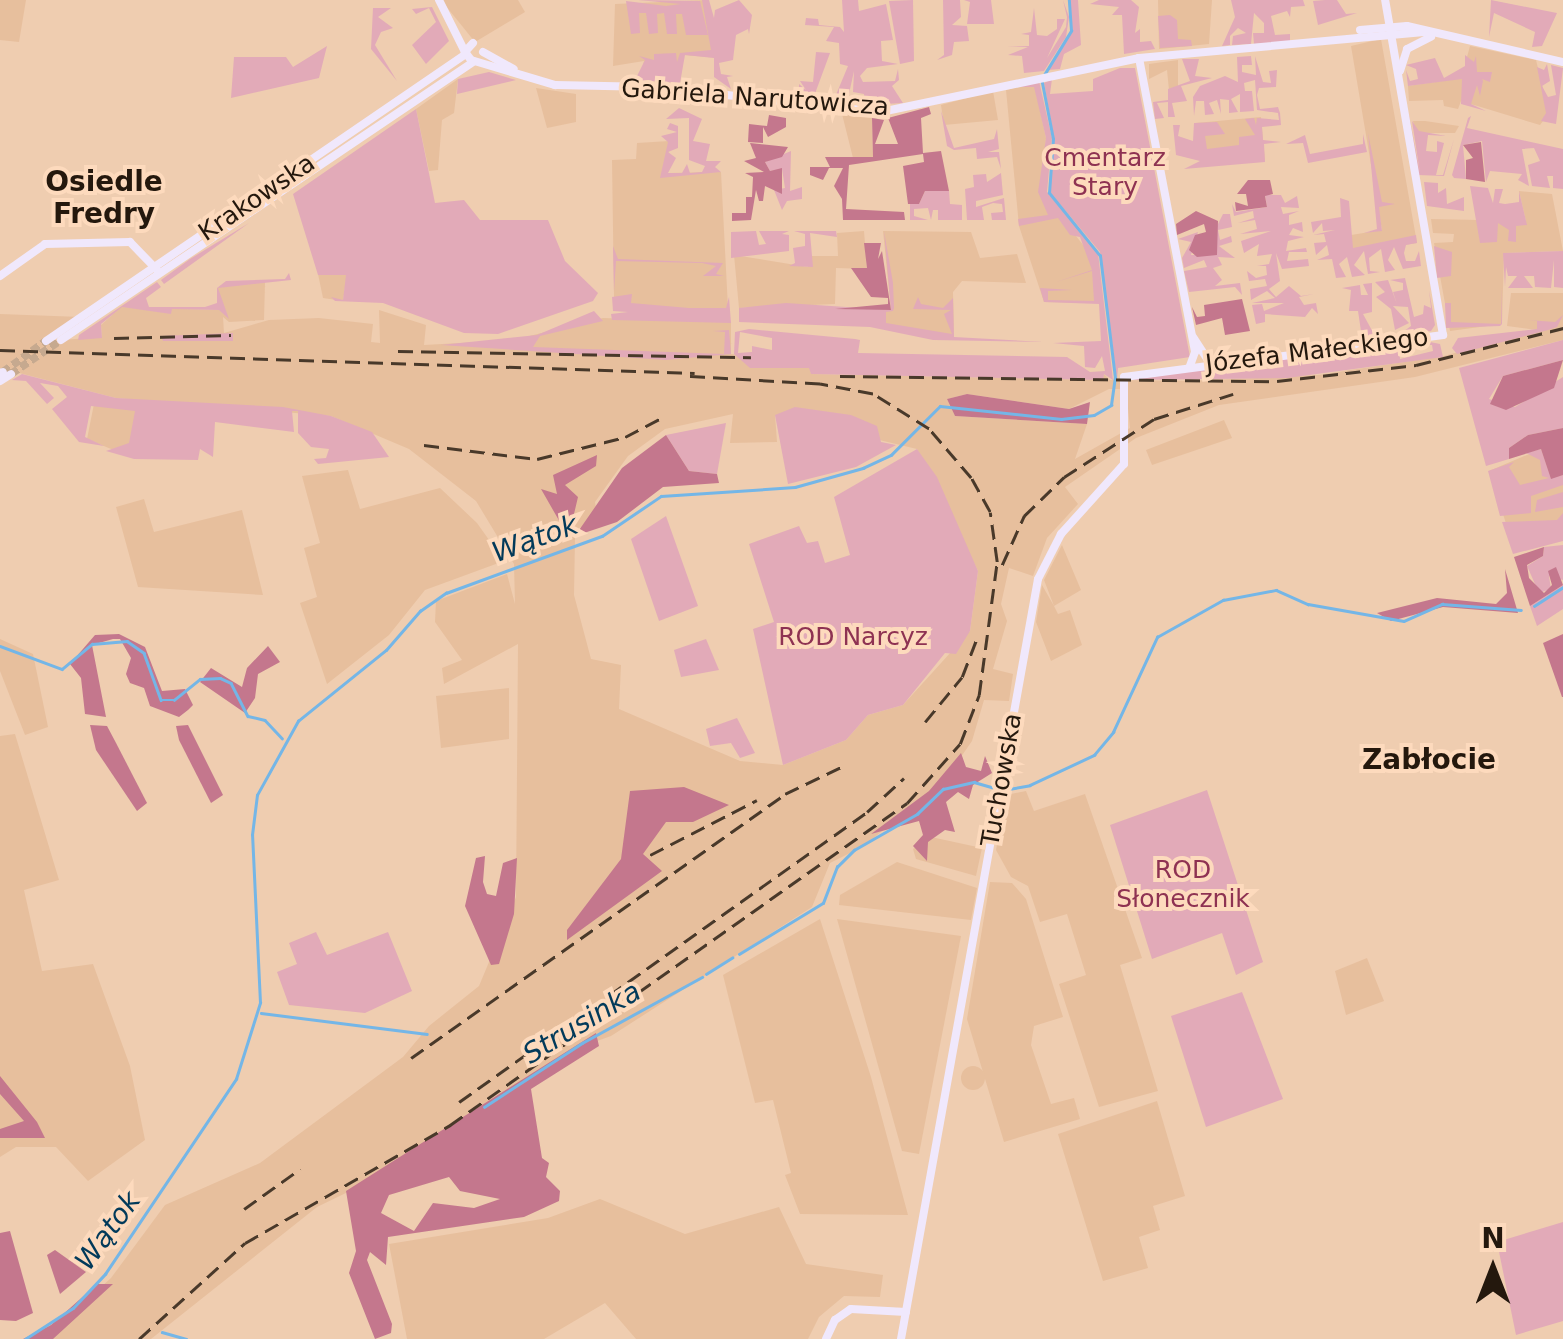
<!DOCTYPE html>
<meta charset="utf-8">
<style>
body{margin:0}
#map{position:relative;width:1563px;height:1339px;overflow:hidden;background:#efcdb0;font-family:"DejaVu Sans",sans-serif}
div>[style]{position:absolute}
[style*='--x']{left:calc(var(--x)*1px);top:calc(var(--y)*1px);width:calc(var(--w)*1px);rotate:calc(var(--a)*1deg)}
.built>*{inset:0;background:#e7bf9d}
.round{border-radius:50%}
.green>*{inset:0;background:#e2aab8}
.forest>*{inset:0;background:#c4778d}
.stream>*{height:2.5px;margin:-1.25px;padding:0 1.25px;transform-origin:1.25px;border-radius:1.25px;background:#74b6e7}
.secondary-tunnel>*{height:8px;margin-top:-4px;transform-origin:0;background:repeating-linear-gradient(90deg,#c6a98f 0 8px,transparent 0 12px)}
.secondary>*{height:8px;margin:-4px;padding:0 4px;transform-origin:4px;border-radius:4px;background:#f0e8fc}
.rail>*{height:2.5px;margin-top:-1.25px;transform-origin:0;background:repeating-linear-gradient(90deg,#49392a 0 15px,transparent 0 23px)}
span{translate:-50% -50%;white-space:nowrap;text-align:center;line-height:1.15;-webkit-text-stroke:8px #fddabd;paint-order:stroke}
.street-label{font-size:25px;color:#24180d}
.park-label{font-size:25px;color:#8e3252}
.neighbourhood-label{font-size:28px;color:#24180d;font-weight:700}
.water-label{font-size:28px;color:#023a5a;font-style:italic}
.north{position:absolute;left:1443px;top:1219px;width:100px;height:100px;-webkit-text-stroke:8px #fddabd;paint-order:stroke;rotate:0deg;font-size:28px;font-weight:700;line-height:40px;text-align:center;color:#24180d}
.north::after{content:'';display:block;margin:auto;width:35px;height:45px;background:#24180d;clip-path:polygon(50% 0,100% 100%,50% 72%,0 100%)}
</style>
<div id="map">
<div class="built">
<i style="clip-path:polygon(0 0,26px 0,19px 42px,0 40px)"></i>
<i style="clip-path:polygon(441px 0,518px 0,525px 12px,475px 42px)"></i>
<i style="clip-path:polygon(708px 0,719px 58px,684px 55px,680px 82px,640px 78px,644px 61px,613px 66px,615px 4px)"></i>
<i style="clip-path:polygon(1158px 0,1212px 0,1209px 44px,1159px 49px)"></i>
<i style="clip-path:polygon(1381px 39px,1417px 243px,1348px 253px,1345px 236px,1382px 230px,1351px 46px)"></i>
<i style="clip-path:polygon(1470px 46px,1536px 60px,1549px 113px,1540px 125px,1461px 101px,1458px 109px,1444px 106px,1443px 100px,1409px 101px,1408px 86px,1462px 78px,1476px 64px,1467px 57px)"></i>
<i style="clip-path:polygon(1178px 60px,1178px 89px,1169px 90px,1167px 70px,1149px 79px,1149px 64px)"></i>
<i style="clip-path:polygon(458px 79px,454px 113px,442px 120px,438px 170px,429px 171px,416px 109px)"></i>
<i style="clip-path:polygon(1034px 83px,1046px 138px,1042px 193px,1091px 255px,1100px 303px,1044px 302px,1019px 226px,1006px 90px)"></i>
<i style="clip-path:polygon(536px 88px,576px 94px,576px 122px,547px 128px)"></i>
<i style="clip-path:polygon(993px 91px,998px 120px,944px 125px,941px 105px)"></i>
<i style="clip-path:polygon(842px 114px,872px 118px,873px 157px,853px 158px)"></i>
<i style="clip-path:polygon(1261px 117px,1265px 161px,1202px 166px,1196px 123px)"></i>
<i style="clip-path:polygon(1413px 121px,1425px 121px,1459px 126px,1455px 133px,1415px 133px)"></i>
<i style="clip-path:polygon(669px 141px,668px 173px,721px 172px,728px 308px,647px 309px,614px 297px,612px 160px,636px 159px,637px 143px)"></i>
<i style="clip-path:polygon(1519px 191px,1552px 194px,1563px 251px,1504px 253px,1502px 324px,1450px 331px,1434px 243px,1453px 242px,1454px 234px,1433px 233px,1431px 219px,1526px 221px)"></i>
<i style="clip-path:polygon(864px 231px,867px 269px,836px 268px,835px 304px,739px 308px,734px 255px,808px 267px,809px 256px,838px 256px,837px 233px)"></i>
<i style="clip-path:polygon(883px 231px,971px 232px,980px 258px,1017px 254px,1026px 283px,962px 281px,953px 292px,954px 337px,883px 326px,884px 310px,891px 310px)"></i>
<i style="clip-path:polygon(347px 273px,343px 301px,323px 298px,318px 274px)"></i>
<i style="clip-path:polygon(evenodd,226px 282px,265px 282px,264px 320px,229px 322px,223px 317px,224px 333px,269px 320px,319px 318px,373px 324px,371px 342px,380px 343px,379px 310px,426px 325px,424px 345px,513px 340px,603px 318px,731px 322px,731px 354px,742px 355px,751px 368px,810px 368px,811px 374px,1102px 380px,1104px 374px,1110px 380px,1189px 381px,1318px 375px,1444px 356px,1537px 330px,1507px 326px,1511px 293px,1563px 293px,1563px 340px,1415px 377px,1219px 405px,1136px 438px,1065px 487px,1078px 504px,1047px 538px,1033px 576px,1009px 568px,1001px 604px,1007px 621px,993px 669px,1013px 674px,1009px 701px,984px 700px,972px 741px,947px 777px,864px 846px,830px 863px,812px 907px,611px 1036px,583px 1046px,416px 1159px,317px 1207px,151px 1339px,43px 1339px,111px 1278px,165px 1205px,260px 1163px,403px 1057px,429px 1026px,479px 986px,516px 897px,518px 644px,444px 684px,442px 668px,462px 660px,435px 622px,436px 601px,507px 574px,515px 604px,514px 564px,476px 501px,409px 449px,331px 416px,116px 398px,0 368px,0 314px,81px 317px,48px 341px,102px 337px,101px 325px,121px 307px,219px 310px,218px 288px,226px 282px,1109px 389px,1126px 389px,1130px 428px,1075px 459px,1087px 424px,955px 416px,947px 399px,967px 394px,1069px 409px,1109px 389px,226px 282px,733px 414px,730px 443px,777px 442px,775px 415px,917px 449px,978px 571px,970px 631px,903px 705px,868px 715px,846px 740px,783px 765px,740px 761px,619px 709px,621px 665px,591px 659px,574px 595px,575px 538px,579px 528px,598px 522px,595px 502px,628px 456px,665px 429px,733px 414px)"></i>
<i style="clip-path:polygon(94px 404px,136px 410px,128px 456px,87px 439px)"></i>
<i style="clip-path:polygon(1224px 420px,1232px 438px,1152px 465px,1146px 450px)"></i>
<i style="clip-path:polygon(1541px 449px,1551px 478px,1563px 475px,1563px 534px,1515px 551px,1489px 471px)"></i>
<i style="clip-path:polygon(348px 470px,360px 509px,440px 488px,477px 523px,504px 561px,425px 590px,389px 635px,327px 684px,300px 603px,317px 597px,304px 548px,320px 543px,302px 476px)"></i>
<i style="clip-path:polygon(144px 499px,154px 532px,242px 510px,263px 595px,138px 587px,116px 507px)"></i>
<i style="clip-path:polygon(1062px 545px,1081px 590px,1054px 606px,1058px 614px,1070px 610px,1082px 645px,1051px 661px,1036px 622px,1042px 585px,1054px 606px,1044px 580px)"></i>
<i style="clip-path:polygon(0 639px,33px 654px,48px 727px,25px 735px,0 671px)"></i>
<i style="clip-path:polygon(509px 688px,509px 739px,441px 748px,436px 696px)"></i>
<i style="clip-path:polygon(15px 734px,59px 880px,24px 890px,42px 971px,93px 964px,130px 1066px,145px 1140px,88px 1181px,56px 1147px,16px 1147px,0 1157px,0 736px)"></i>
<i style="clip-path:polygon(1026px 791px,1034px 811px,1085px 794px,1142px 958px,1120px 965px,1158px 1091px,1099px 1107px,1059px 984px,1086px 975px,1067px 914px,1040px 922px,1028px 886px,1011px 877px,996px 850px,1006px 795px)"></i>
<i style="clip-path:polygon(931px 837px,982px 848px,976px 876px,916px 859px,913px 849px)"></i>
<i style="clip-path:polygon(897px 862px,977px 888px,971px 920px,839px 905px,840px 895px)"></i>
<i style="clip-path:polygon(990px 882px,1012px 883px,1026px 899px,1063px 1017px,1034px 1026px,1031px 1045px,1051px 1104px,1074px 1098px,1080px 1119px,1004px 1142px,967px 1019px)"></i>
<i style="clip-path:polygon(820px 919px,871px 1077px,908px 1215px,800px 1214px,785px 1175px,791px 1173px,773px 1100px,755px 1103px,723px 975px)"></i>
<i style="clip-path:polygon(837px 919px,961px 936px,919px 1154px,902px 1151px)"></i>
<i style="clip-path:polygon(1367px 958px,1384px 1001px,1346px 1015px,1335px 971px)"></i>
<i class="round" style="left:961px;top:1066px;width:24px;height:24px"></i>
<i style="clip-path:polygon(1157px 1101px,1185px 1196px,1153px 1206px,1160px 1230px,1139px 1237px,1148px 1268px,1103px 1281px,1058px 1134px)"></i>
<i style="clip-path:polygon(600px 1199px,685px 1234px,779px 1207px,806px 1264px,883px 1275px,880px 1297px,844px 1296px,819px 1317px,808px 1339px,636px 1339px,605px 1303px,544px 1339px,407px 1339px,389px 1244px,548px 1218px)"></i>
</div>
<div class="green">
<i style="clip-path:polygon(638px 0,700px 1px,708px 35px,686px 35px,682px 14px,676px 14px,677px 34px,667px 34px,664px 13px,657px 14px,658px 33px,649px 34px,646px 13px,639px 13px,640px 33px,631px 34px,626px 1px,666px 6px,681px 4px)"></i>
<i style="clip-path:polygon(702px 0,709px 0,714px 18px,715px 10px,739px 0,752px 15px,749px 34px,748px 29px,736px 35px,733px 60px,719px 63px,721px 74px,733px 76px,727px 77px,731px 89px,714px 77px,714px 58px,685px 55px,680px 83px,635px 80px,645px 60px,639px 56px,654px 60px,654px 54px,676px 53px,677px 62px,680px 53px,711px 50px)"></i>
<i style="clip-path:polygon(842px 0,858px 0,859px 11px,886px 4px,893px 40px,881px 41px,882px 61px,898px 64px,867px 68px,860px 76px,863px 82px,895px 81px,898px 69px,899px 80px,892px 86px,903px 103px,865px 105px,864px 94px,853px 92px,854px 71px,847px 103px,833px 102px,848px 66px,840px 64px,839px 43px,826px 41px,834px 27px,805px 25px,806px 18px,818px 19px,819px 25px,840px 27px,844px 32px)"></i>
<i style="clip-path:polygon(913px 0,914px 61px,900px 64px,889px 1px)"></i>
<i style="clip-path:polygon(943px 0,960px 0,961px 17px,952px 25px,967px 26px,969px 41px,954px 42px,952px 55px,937px 60px,944px 55px)"></i>
<i style="clip-path:polygon(964px 0,991px 0,994px 24px,967px 24px,970px 2px)"></i>
<i style="clip-path:polygon(1063px 0,1069px 17px,1066px 37px,1044px 71px,1024px 73px,1022px 56px,1008px 55px,1028px 47px,1007px 47px,1029px 46px,1029px 35px,1021px 34px,1031px 32px,1034px 8px,1037px 35px,1047px 36px,1057px 29px,1057px 19px,1065px 19px,1047px 58px,1066px 27px,1067px 17px)"></i>
<i style="clip-path:polygon(1070px 0,1078px 0,1081px 45px,1064px 54px,1060px 69px,1048px 70px,1072px 31px)"></i>
<i style="clip-path:polygon(1099px 0,1131px 0,1139px 7px,1135px 33px,1140px 29px,1140px 42px,1151px 41px,1155px 49px,1124px 54px,1122px 15px,1112px 15px,1119px 7px,1090px 4px)"></i>
<i style="clip-path:polygon(1231px 0,1303px 0,1305px 6px,1291px 7px,1290px 17px,1287px 11px,1271px 16px,1275px 35px,1290px 34px,1290px 41px,1254px 44px,1253px 33px,1264px 33px,1264px 23px,1254px 13px,1251px 44px,1232px 45px,1233px 36px,1246px 33px,1238px 28px,1230px 36px,1230px 45px,1222px 46px,1235px 17px)"></i>
<i style="clip-path:polygon(1325px 0,1337px 0,1346px 14px,1357px 13px,1318px 25px,1313px 1px)"></i>
<i style="clip-path:polygon(1491px 0,1557px 13px,1542px 46px,1532px 47px,1535px 32px,1494px 13px,1489px 37px)"></i>
<i style="clip-path:polygon(432px 7px,449px 41px,426px 64px,412px 45px,436px 22px,429px 8px,416px 14px,412px 9px)"></i>
<i style="clip-path:polygon(373px 8px,391px 8px,378px 17px,393px 28px,381px 32px,375px 45px,397px 81px,371px 49px)"></i>
<i style="clip-path:polygon(1170px 15px,1177px 20px,1178px 39px,1191px 40px,1192px 46px,1160px 48px,1158px 16px)"></i>
<i style="clip-path:polygon(327px 46px,319px 78px,231px 98px,234px 57px,286px 57px,293px 67px)"></i>
<i style="clip-path:polygon(816px 52px,830px 53px,813px 99px,799px 98px,799px 84px,806px 90px,800px 81px,813px 82px)"></i>
<i style="clip-path:polygon(1465px 55px,1474px 62px,1476px 56px,1477px 72px,1492px 72px,1490px 82px,1482px 79px,1483px 81px,1480px 96px,1477px 85px,1471px 104px,1486px 111px,1461px 104px,1462px 79px,1408px 86px,1406px 70px,1410px 81px,1418px 79px,1416px 69px,1406px 65px,1435px 58px,1444px 78px,1465px 66px)"></i>
<i style="clip-path:polygon(1251px 56px,1252px 65px,1242px 65px,1242px 72px,1256px 75px,1255px 56px,1263px 82px,1271px 83px,1269px 71px,1277px 70px,1276px 87px,1259px 88px,1257px 95px,1260px 109px,1278px 107px,1280px 113px,1281px 125px,1262px 127px,1263px 140px,1281px 142px,1264px 144px,1265px 162px,1184px 169px,1200px 161px,1176px 155px,1173px 125px,1180px 125px,1178px 136px,1193px 141px,1194px 123px,1217px 122px,1225px 134px,1205px 136px,1207px 149px,1239px 145px,1239px 137px,1255px 135px,1245px 119px,1254px 118px,1256px 125px,1257px 118px,1279px 120px,1278px 113px,1257px 110px,1255px 80px,1244px 83px,1245px 91px,1252px 91px,1254px 111px,1240px 112px,1240px 94px,1231px 99px,1238px 112px,1229px 113px,1229px 100px,1220px 99px,1221px 114px,1217px 100px,1209px 103px,1214px 114px,1205px 115px,1204px 101px,1196px 101px,1194px 116px,1193px 97px,1200px 86px,1225px 76px,1238px 82px,1237px 57px)"></i>
<i style="clip-path:polygon(1182px 59px,1199px 59px,1195px 76px,1212px 78px,1181px 86px,1187px 101px,1172px 103px,1175px 117px,1168px 117px,1168px 102px,1157px 103px,1164px 118px,1155px 119px,1153px 102px,1168px 100px,1168px 89px,1190px 81px)"></i>
<i style="clip-path:polygon(1547px 64px,1550px 81px,1542px 86px,1548px 97px,1556px 95px,1551px 65px,1563px 68px,1556px 124px,1541px 121px,1546px 113px,1537px 67px,1544px 70px)"></i>
<i style="clip-path:polygon(1120px 68px,1135px 68px,1190px 357px,1118px 368px,1117px 380px,1100px 252px,1049px 191px,1054px 138px,1044px 83px,1052px 79px,1050px 94px,1093px 91px,1093px 79px)"></i>
<i style="clip-path:polygon(489px 72px,516px 80px,457px 94px,458px 79px)"></i>
<i style="clip-path:polygon(evenodd,1039px 81px,1052px 138px,1047px 192px,1098px 253px,1113px 380px,1104px 374px,1103px 380px,811px 374px,809px 368px,750px 368px,734px 354px,735px 332px,749px 329px,855px 339px,860px 340px,858px 353px,1067px 357px,1090px 372px,1105px 371px,1102px 356px,1095px 368px,1085px 367px,1084px 346px,1053px 343px,1101px 341px,1099px 304px,1044px 302px,1040px 288px,1072px 290px,1048px 291px,1048px 300px,1094px 301px,1092px 271px,1056px 282px,1092px 270px,1080px 237px,1070px 235px,1058px 218px,1019px 226px,1018px 219px,1048px 215px,1038px 192px,1046px 138px,1034px 87px,1018px 87px,1039px 81px,740px 332px,772px 338px,772px 350px,752px 346px,752px 352px,738px 353px,740px 332px)"></i>
<i style="clip-path:polygon(679px 108px,702px 119px,693px 141px,710px 144px,706px 161px,721px 161px,715px 167px,721px 172px,660px 178px,668px 142px,661px 136px,677px 132px,667px 129px,670px 123px,678px 126px,678px 148px,668px 152px,676px 158px,668px 173px,682px 173px,687px 164px,690px 173px,702px 172px,705px 166px,689px 160px,689px 118px,666px 119px)"></i>
<i style="clip-path:polygon(416px 109px,435px 203px,464px 200px,480px 220px,548px 220px,565px 261px,598px 293px,593px 301px,498px 334px,464px 333px,383px 303px,335px 301px,331px 297px,343px 300px,346px 275px,318px 275px,293px 194px)"></i>
<i style="clip-path:polygon(1408px 110px,1420px 173px,1412px 121px,1419px 131px,1446px 136px,1428px 135px,1426px 151px,1437px 152px,1437px 141px,1444px 143px,1436px 175px,1443px 175px,1454px 139px,1444px 176px,1418px 175px)"></i>
<i style="clip-path:polygon(941px 111px,954px 148px,994px 139px,997px 129px,999px 149px,988px 152px,999px 152px,1001px 169px,997px 157px,977px 159px,976px 148px,954px 150px,947px 146px)"></i>
<i style="clip-path:polygon(1471px 116px,1467px 128px,1563px 149px,1563px 189px,1553px 188px,1553px 176px,1547px 176px,1550px 188px,1532px 186px,1528px 165px,1540px 161px,1534px 148px,1522px 149px,1529px 186px,1518px 180px,1522px 174px,1490px 171px,1486px 182px,1482px 141px,1463px 145px,1466px 179px,1454px 178px,1452px 175px,1468px 118px)"></i>
<i style="clip-path:polygon(1368px 133px,1382px 202px,1395px 204px,1379px 207px,1382px 231px,1364px 233px,1377px 229px)"></i>
<i style="clip-path:polygon(1363px 134px,1367px 152px,1308px 163px,1303px 143px,1286px 144px,1305px 135px,1310px 154px,1363px 144px)"></i>
<i style="clip-path:polygon(791px 151px,790px 191px,802px 187px,802px 199px,787px 201px,782px 210px,774px 190px,785px 188px,782px 169px,770px 171px,765px 162px)"></i>
<i style="clip-path:polygon(1001px 173px,1003px 195px,976px 201px,976px 207px,1004px 198px,1006px 220px,992px 220px,991px 213px,1003px 212px,1002px 204px,993px 203px,982px 207px,984px 220px,967px 220px,965px 189px,974px 187px,973px 175px,986px 174px,987px 182px)"></i>
<i style="clip-path:polygon(1424px 182px,1438px 183px,1438px 193px,1446px 188px,1447px 204px,1464px 197px,1464px 211px,1427px 206px)"></i>
<i style="clip-path:polygon(1470px 186px,1488px 188px,1493px 203px,1495px 189px,1503px 189px,1499px 203px,1505px 204px,1519px 202px,1519px 191px,1527px 225px,1516px 226px,1516px 242px,1508px 241px,1509px 230px,1498px 223px,1497px 242px,1480px 243px)"></i>
<i style="clip-path:polygon(925px 191px,949px 191px,950px 204px,962px 205px,962px 220px,938px 220px,938px 210px,933px 210px,931px 220px,928px 208px,914px 209px,914px 216px,928px 220px,910px 220px,910px 204px,919px 204px)"></i>
<i style="clip-path:polygon(1265px 195px,1281px 195px,1285px 203px,1297px 196px,1299px 208px,1281px 207px,1283px 214px,1299px 211px,1289px 215px,1289px 225px,1302px 222px,1303px 232px,1293px 228px,1289px 235px,1304px 237px,1288px 241px,1286px 251px,1306px 248px,1307px 252px,1289px 252px,1287px 261px,1308px 259px,1309px 266px,1282px 269px,1276px 253px,1280px 281px,1269px 289px,1276px 297px,1289px 286px,1301px 296px,1314px 294px,1299px 297px,1304px 305px,1316px 303px,1318px 314px,1312px 308px,1305px 317px,1265px 314px,1265px 322px,1256px 324px,1252px 305px,1262px 304px,1264px 311px,1284px 303px,1252px 303px,1275px 298px,1267px 291px,1251px 300px,1250px 289px,1267px 286px,1265px 279px,1249px 281px,1247px 271px,1256px 278px,1267px 275px,1266px 266px,1257px 266px,1269px 264px,1272px 254px,1257px 256px,1259px 244px,1244px 253px,1241px 241px,1271px 231px,1240px 234px,1257px 229px,1255px 220px,1238px 223px,1254px 218px,1253px 211px,1234px 216px,1232px 204px,1236px 212px,1267px 207px)"></i>
<i style="clip-path:polygon(1340px 198px,1349px 201px,1353px 248px,1416px 235px,1417px 243px,1406px 245px,1404px 253px,1406px 261px,1415px 261px,1419px 251px,1421px 266px,1403px 269px,1394px 247px,1388px 260px,1395px 270px,1385px 272px,1381px 249px,1369px 258px,1370px 271px,1380px 272px,1368px 274px,1364px 251px,1354px 265px,1365px 275px,1352px 277px,1347px 257px,1339px 264px,1346px 277px,1336px 278px,1332px 259px,1317px 260px,1329px 255px,1327px 245px,1316px 255px,1314px 243px,1326px 242px,1324px 234px,1313px 235px,1335px 230px,1323px 231px,1322px 223px,1313px 233px,1311px 222px,1341px 217px)"></i>
<i style="clip-path:polygon(1223px 214px,1230px 214px,1232px 227px,1218px 230px,1220px 240px,1231px 236px,1232px 242px,1219px 246px,1235px 258px,1218px 257px,1222px 265px,1213px 268px,1222px 280px,1215px 286px,1240px 283px,1242px 295px,1235px 287px,1189px 292px,1184px 271px,1207px 267px,1204px 260px,1184px 268px,1182px 258px,1191px 242px,1178px 239px,1198px 232px,1191px 255px,1217px 255px,1214px 232px)"></i>
<i style="clip-path:polygon(249px 223px,164px 284px,161px 280px,190px 259px)"></i>
<i style="clip-path:polygon(756px 231px,759px 245px,766px 244px,759px 231px,789px 231px,782px 234px,789px 235px,789px 251px,731px 258px,731px 232px)"></i>
<i style="clip-path:polygon(794px 231px,836px 231px,837px 237px,810px 233px,813px 267px,789px 266px,795px 263px,793px 248px,805px 246px,805px 234px)"></i>
<i style="clip-path:polygon(884px 231px,893px 283px,894px 308px,893px 311px,886px 312px,886px 323px,952px 334px,944px 314px,951px 310px,913px 309px,918px 297px,921px 304px,943px 308px,953px 298px,954px 337px,1044px 342px,933px 340px,870px 327px,739px 322px,739px 308px,786px 303px,891px 310px)"></i>
<i style="clip-path:polygon(613px 246px,618px 259px,723px 263px,716px 274px,724px 276px,703px 276px,716px 266px,702px 263px,616px 261px,614px 292px)"></i>
<i style="clip-path:polygon(1434px 246px,1452px 252px,1451px 276px,1437px 278px)"></i>
<i style="clip-path:polygon(1563px 251px,1563px 288px,1554px 287px,1554px 260px,1551px 288px,1535px 287px,1534px 276px,1524px 276px,1533px 288px,1508px 288px,1517px 276px,1508px 276px,1506px 267px,1505px 287px,1503px 253px)"></i>
<i style="clip-path:polygon(289px 273px,291px 280px,218px 288px,229px 319px,219px 310px,172px 309px,171px 314px,122px 307px,101px 324px,102px 338px,78px 340px,79px 335px,157px 282px,161px 287px,146px 298px,149px 307px,205px 307px,217px 303px,217px 288px,226px 281px,285px 279px)"></i>
<i style="clip-path:polygon(1405px 278px,1414px 317px,1423px 314px,1424px 305px,1431px 308px,1429px 290px,1435px 325px,1431px 331px,1400px 334px,1411px 326px,1408px 307px,1393px 306px,1409px 323px,1395px 330px,1391px 309px,1376px 297px,1385px 292px,1375px 282px,1388px 280px,1397px 304px,1393px 292px,1403px 290px,1403px 283px,1390px 280px)"></i>
<i style="clip-path:polygon(1372px 283px,1372px 312px,1363px 314px,1375px 336px,1362px 338px,1358px 311px,1349px 311px,1351px 290px,1342px 288px,1360px 285px,1361px 295px,1368px 295px,1363px 284px)"></i>
<i style="clip-path:polygon(1501px 287px,1502px 324px,1500px 326px,1446px 328px,1445px 303px,1451px 303px,1451px 322px,1501px 324px)"></i>
<i style="clip-path:polygon(632px 294px,631px 303px,689px 308px,726px 308px,729px 297px,731px 323px,612px 320px,611px 314px,628px 312px,613px 311px,612px 297px)"></i>
<i style="clip-path:polygon(594px 311px,603px 321px,540px 336px,533px 347px,724px 354px,725px 332px,713px 331px,729px 330px,731px 354px,666px 360px,441px 345px,537px 335px)"></i>
<i style="clip-path:polygon(1563px 315px,1557px 327px,1548px 330px,1457px 354px,1452px 348px,1458px 338px,1537px 329px,1537px 321px,1528px 320px,1555px 322px)"></i>
<i style="clip-path:polygon(233px 333px,233px 341px,163px 341px,161px 336px)"></i>
<i style="clip-path:polygon(1563px 340px,1563px 360px,1503px 376px,1489px 399px,1515px 407px,1563px 377px,1563px 428px,1528px 435px,1509px 448px,1509px 459px,1486px 466px,1459px 368px)"></i>
<i style="clip-path:polygon(1417px 342px,1416px 349px,1399px 347px,1400px 359px,1433px 351px,1432px 345px,1424px 345px,1430px 342px,1440px 344px,1443px 357px,1287px 378px,1130px 380px,1202px 369px,1213px 375px,1215px 368px,1272px 361px,1266px 369px,1277px 368px,1276px 360px)"></i>
<i style="clip-path:polygon(22px 374px,116px 398px,283px 407px,331px 416px,372px 432px,389px 457px,318px 464px,314px 459px,326px 458px,329px 449px,311px 447px,298px 433px,298px 411px,292px 411px,294px 432px,215px 422px,213px 457px,200px 449px,198px 460px,134px 459px,106px 451px,129px 443px,135px 411px,91px 406px,85px 437px,104px 446px,79px 442px,52px 409px,67px 397px,58px 386px,40px 383px,54px 398px,47px 404px,26px 381px,12px 380px)"></i>
<i style="clip-path:polygon(795px 407px,851px 415px,877px 426px,881px 442px,896px 445px,856px 467px,788px 484px,775px 415px)"></i>
<i style="clip-path:polygon(726px 423px,717px 474px,689px 471px,666px 435px)"></i>
<i style="clip-path:polygon(917px 449px,937px 477px,978px 571px,970px 631px,956px 654px,945px 653px,903px 705px,868px 715px,846px 740px,783px 765px,753px 629px,774px 622px,749px 544px,799px 526px,807px 543px,818px 541px,825px 563px,850px 555px,834px 497px)"></i>
<i style="clip-path:polygon(1541px 449px,1551px 478px,1563px 475px,1563px 485px,1531px 496px,1531px 513px,1500px 516px,1488px 471px,1514px 462px,1509px 467px,1520px 485px,1549px 478px,1542px 476px,1540px 460px,1526px 453px)"></i>
<i style="clip-path:polygon(1563px 492px,1563px 507px,1535px 512px,1537px 500px)"></i>
<i style="clip-path:polygon(1563px 513px,1563px 541px,1513px 554px,1502px 522px,1557px 520px)"></i>
<i style="clip-path:polygon(666px 516px,698px 606px,659px 621px,631px 539px)"></i>
<i style="clip-path:polygon(1563px 545px,1563px 580px,1549px 576px,1551px 589px,1539px 593px,1527px 566px,1543px 556px,1544px 547px)"></i>
<i style="clip-path:polygon(1563px 585px,1563px 609px,1537px 626px,1530px 606px)"></i>
<i style="clip-path:polygon(706px 639px,719px 670px,681px 677px,674px 650px)"></i>
<i style="clip-path:polygon(737px 718px,755px 753px,740px 758px,731px 743px,710px 746px,706px 729px)"></i>
<i style="clip-path:polygon(1207px 790px,1263px 962px,1236px 975px,1222px 933px,1152px 959px,1110px 825px)"></i>
<i style="clip-path:polygon(316px 932px,327px 955px,388px 932px,412px 991px,365px 1013px,289px 1005px,277px 972px,297px 964px,289px 943px)"></i>
<i style="clip-path:polygon(1242px 992px,1283px 1099px,1206px 1127px,1171px 1016px)"></i>
<i style="clip-path:polygon(1563px 1222px,1563px 1321px,1516px 1335px,1497px 1242px)"></i>
</div>
<div class="forest">
<i style="clip-path:polygon(929px 107px,931px 114px,921px 118px,923px 153px,941px 151px,949px 191px,925px 191px,919px 204px,908px 204px,903px 166px,924px 162px,923px 154px,849px 165px,846px 209px,904px 212px,905px 220px,843px 220px,842px 199px,834px 186px,843px 168px,829px 168px,823px 180px,810px 175px,810px 167px,830px 167px,825px 157px,873px 157px,872px 118px,884px 120px,875px 144px,898px 144px,888px 118px)"></i>
<i style="clip-path:polygon(769px 115px,786px 118px,786px 127px,768px 137px,763px 127px,763px 143px,748px 142px,749px 124px,767px 126px)"></i>
<i style="clip-path:polygon(1481px 142px,1485px 182px,1466px 179px,1466px 160px,1473px 158px,1463px 145px)"></i>
<i style="clip-path:polygon(750px 143px,788px 147px,782px 157px,765px 162px,770px 171px,782px 168px,782px 194px,765px 186px,763px 201px,759px 201px,756px 190px,751px 220px,732px 221px,732px 213px,746px 213px,746px 197px,752px 197px,753px 177px,745px 173px,764px 172px,744px 161px,756px 158px)"></i>
<i style="clip-path:polygon(1248px 180px,1270px 180px,1273px 194px,1265px 196px,1267px 207px,1236px 211px,1235px 202px,1248px 206px,1246px 194px,1237px 194px)"></i>
<i style="clip-path:polygon(1196px 211px,1218px 221px,1217px 255px,1197px 257px,1189px 250px,1195px 235px,1206px 232px,1204px 224px,1177px 235px,1176px 224px)"></i>
<i style="clip-path:polygon(864px 243px,881px 243px,878px 259px,882px 251px,891px 310px,835px 309px,888px 304px,888px 298px,871px 297px,851px 268px,867px 268px)"></i>
<i style="clip-path:polygon(1242px 299px,1250px 331px,1225px 335px,1222px 318px,1196px 325px,1192px 307px,1197px 317px,1205px 316px,1204px 305px)"></i>
<i style="clip-path:polygon(1563px 360px,1554px 388px,1506px 410px,1490px 404px,1503px 376px)"></i>
<i style="clip-path:polygon(967px 394px,1069px 409px,1090px 402px,1087px 424px,955px 416px,947px 399px)"></i>
<i style="clip-path:polygon(1563px 428px,1563px 475px,1551px 479px,1541px 449px,1509px 459px,1509px 448px,1528px 435px)"></i>
<i style="clip-path:polygon(666px 435px,689px 471px,717px 474px,719px 483px,663px 487px,617px 522px,575px 536px,622px 468px)"></i>
<i style="clip-path:polygon(597px 455px,596px 466px,565px 485px,578px 497px,570px 531px,565px 531px,541px 489px,557px 494px,553px 475px)"></i>
<i style="clip-path:polygon(1544px 547px,1543px 556px,1527px 565px,1529px 578px,1544px 593px,1552px 585px,1548px 571px,1556px 567px,1563px 585px,1530px 606px,1514px 557px)"></i>
<i style="clip-path:polygon(1505px 569px,1518px 613px,1443px 607px,1391px 621px,1377px 613px,1437px 598px,1496px 604px,1507px 593px)"></i>
<i style="clip-path:polygon(119px 634px,145px 647px,162px 691px,185px 689px,193px 705px,188px 710px,179px 717px,150px 706px,144px 688px,130px 683px,126px 674px,131px 658px,120px 639px,113px 639px,92px 645px,106px 717px,85px 714px,81px 678px,70px 664px,95px 635px)"></i>
<i style="clip-path:polygon(1563px 634px,1563px 697px,1562px 697px,1543px 643px)"></i>
<i style="clip-path:polygon(268px 646px,280px 662px,258px 674px,255px 698px,245px 713px,200px 682px,211px 668px,242px 687px,247px 668px)"></i>
<i style="clip-path:polygon(90px 725px,107px 726px,115px 741px,147px 803px,137px 811px,96px 750px)"></i>
<i style="clip-path:polygon(188px 725px,223px 795px,211px 803px,179px 740px,176px 726px)"></i>
<i style="clip-path:polygon(961px 753px,966px 767px,981px 771px,985px 756px,992px 773px,973px 785px,969px 799px,958px 792px,946px 802px,955px 832px,945px 830px,928px 842px,927px 861px,913px 846px,923px 835px,919px 821px,871px 834px,929px 791px)"></i>
<i style="clip-path:polygon(684px 787px,729px 805px,693px 822px,666px 822px,643px 854px,662px 871px,567px 940px,567px 930px,621px 859px,630px 791px)"></i>
<i style="clip-path:polygon(485px 856px,483px 882px,487px 894px,496px 896px,503px 863px,517px 858px,514px 914px,499px 964px,491px 965px,465px 906px,476px 858px)"></i>
<i style="clip-path:polygon(evenodd,596px 1033px,599px 1046px,531px 1089px,542px 1158px,549px 1163px,546px 1177px,560px 1191px,559px 1201px,524px 1217px,388px 1237px,386px 1265px,370px 1252px,367px 1260px,392px 1324px,391px 1333px,375px 1339px,349px 1273px,356px 1251px,346px 1191px,596px 1033px,449px 1177px,460px 1191px,500px 1199px,474px 1208px,433px 1203px,414px 1231px,381px 1213px,389px 1195px,449px 1177px)"></i>
<i style="clip-path:polygon(0 1076px,37px 1122px,45px 1138px,0 1138px,0 1129px,24px 1121px,0 1094px)"></i>
<i style="clip-path:polygon(10px 1231px,33px 1313px,16px 1321px,0 1320px,0 1233px)"></i>
<i style="clip-path:polygon(55px 1250px,86px 1272px,60px 1294px,47px 1255px)"></i>
<i style="clip-path:polygon(97px 1284px,113px 1284px,53px 1339px,23px 1339px,51px 1325px)"></i>
</div>
<div class="stream">
<i style="--x:1044;--y:75;--w:52;--a:-58.5"></i>
<i style="--x:1071;--y:31;--w:31;--a:-94"></i>
<i style="--x:1534;--y:606;--w:35;--a:-33"></i>
<i style="--x:0;--y:646;--w:66;--a:20.4"></i>
<i style="--x:62;--y:669;--w:39;--a:-40"></i>
<i style="--x:92;--y:644;--w:35;--a:-5"></i>
<i style="--x:127;--y:641;--w:21;--a:35"></i>
<i style="--x:144;--y:653;--w:50;--a:70.1"></i>
<i style="--x:161;--y:700;--w:13;--a:0"></i>
<i style="--x:174;--y:700;--w:33;--a:-39"></i>
<i style="--x:200;--y:679;--w:20;--a:-3"></i>
<i style="--x:220;--y:678;--w:12;--a:24"></i>
<i style="--x:231;--y:683;--w:37;--a:63"></i>
<i style="--x:248;--y:716;--w:17;--a:13"></i>
<i style="--x:265;--y:720;--w:25;--a:47"></i>
<i style="--x:1003;--y:790;--w:27;--a:-10"></i>
<i style="--x:1030;--y:785;--w:71;--a:-25.1"></i>
<i style="--x:1094;--y:755;--w:30;--a:-50"></i>
<i style="--x:1113;--y:732;--w:105;--a:-65.1"></i>
<i style="--x:1157;--y:637;--w:76;--a:-29.3"></i>
<i style="--x:1223;--y:600;--w:54;--a:-10.7"></i>
<i style="--x:1276;--y:590;--w:35;--a:24"></i>
<i style="--x:1308;--y:604;--w:97;--a:10"></i>
<i style="--x:1404;--y:621;--w:42;--a:-24.1"></i>
<i style="--x:1442;--y:604;--w:79;--a:4.3"></i>
<i style="--x:739;--y:954;--w:98;--a:-31.3"></i>
<i style="--x:823;--y:903;--w:39;--a:-69"></i>
<i style="--x:837;--y:867;--w:24;--a:-45"></i>
<i style="--x:854;--y:850;--w:73;--a:-29.7"></i>
<i style="--x:917;--y:814;--w:36;--a:-44"></i>
<i style="--x:943;--y:789;--w:32;--a:-13"></i>
<i style="--x:974;--y:782;--w:22;--a:16"></i>
<i style="--x:706;--y:974;--w:31;--a:-32"></i>
<i style="--x:261;--y:1013;--w:167;--a:7.2"></i>
<i style="--x:484;--y:1107;--w:117;--a:-33.1"></i>
<i style="--x:582;--y:1043;--w:137;--a:-28.8"></i>
<i style="--x:162;--y:1332;--w:25;--a:16"></i>
<i style="--x:25;--y:1339;--w:57;--a:-32.9"></i>
<i style="--x:73;--y:1308;--w:47;--a:-46.7"></i>
<i style="--x:105;--y:1274;--w:235;--a:-56.1"></i>
<i style="--x:236;--y:1079;--w:80;--a:-72.5"></i>
<i style="--x:260;--y:1003;--w:168;--a:-92.7"></i>
<i style="--x:252;--y:835;--w:40;--a:-82.9"></i>
<i style="--x:257;--y:795;--w:85;--a:-61"></i>
<i style="--x:298;--y:721;--w:113;--a:-38.9"></i>
<i style="--x:386;--y:650;--w:52;--a:-48.9"></i>
<i style="--x:420;--y:611;--w:32;--a:-35"></i>
<i style="--x:446;--y:593;--w:166;--a:-20.1"></i>
<i style="--x:602;--y:536;--w:71;--a:-34.1"></i>
<i style="--x:661;--y:496;--w:134;--a:-3.8"></i>
<i style="--x:795;--y:487;--w:71;--a:-15.6"></i>
<i style="--x:863;--y:468;--w:31;--a:-25"></i>
<i style="--x:891;--y:455;--w:69;--a:-45"></i>
<i style="--x:940;--y:406;--w:122;--a:6.1"></i>
<i style="--x:1061;--y:419;--w:33;--a:-7"></i>
<i style="--x:1094;--y:415;--w:20;--a:-30"></i>
<i style="--x:1111;--y:405;--w:27;--a:-82"></i>
<i style="--x:1115;--y:378;--w:123;--a:-97"></i>
<i style="--x:1100;--y:256;--w:81;--a:-129"></i>
<i style="--x:1049;--y:193;--w:54;--a:-85.8"></i>
<i style="--x:1053;--y:139;--w:57;--a:-101.1"></i>
</div>
<div class="secondary-tunnel">
<i style="--x:3;--y:372;--w:53;--a:-35.8"></i>
<i style="--x:11;--y:374;--w:60;--a:-34.2"></i>
</div>
<div class="secondary">
<i style="--x:439;--y:0;--w:58;--a:63.4"></i>
<i style="--x:1360;--y:30;--w:47;--a:-4.9"></i>
<i style="--x:1407;--y:26;--w:160;--a:13"></i>
<i style="--x:473;--y:43;--w:12;--a:132"></i>
<i style="--x:465;--y:52;--w:10;--a:53"></i>
<i style="--x:471;--y:60;--w:88;--a:16.6"></i>
<i style="--x:555;--y:85;--w:99;--a:1.2"></i>
<i style="--x:654;--y:87;--w:228;--a:6.3"></i>
<i style="--x:881;--y:112;--w:264;--a:-11.8"></i>
<i style="--x:1139;--y:58;--w:289;--a:-5.2"></i>
<i style="--x:483;--y:52;--w:35;--a:29"></i>
<i style="--x:1139;--y:58;--w:299;--a:79.2"></i>
<i style="--x:1195;--y:352;--w:15;--a:110"></i>
<i style="--x:1400;--y:71;--w:23;--a:-72"></i>
<i style="--x:1407;--y:49;--w:27;--a:-27"></i>
<i style="--x:0;--y:276;--w:55;--a:-35.4"></i>
<i style="--x:45;--y:244;--w:85;--a:-1.3"></i>
<i style="--x:130;--y:242;--w:39;--a:46"></i>
<i style="--x:1193;--y:337;--w:31;--a:57"></i>
<i style="--x:61;--y:340;--w:498;--a:-34"></i>
<i style="--x:46;--y:341;--w:509;--a:-34.35"></i>
<i style="--x:0;--y:373;--w:3;--a:-18"></i>
<i style="--x:0;--y:381;--w:13;--a:-32"></i>
<i style="--x:826;--y:1339;--w:21;--a:-65"></i>
<i style="--x:835;--y:1320;--w:19;--a:-35"></i>
<i style="--x:851;--y:1309;--w:55;--a:3.1"></i>
<i style="--x:901;--y:1339;--w:772;--a:-79.78"></i>
<i style="--x:1038;--y:579;--w:51;--a:-62.9"></i>
<i style="--x:1061;--y:534;--w:94;--a:-48"></i>
<i style="--x:1124;--y:464;--w:87;--a:-90"></i>
<i style="--x:1124;--y:377;--w:322;--a:-7.5"></i>
<i style="--x:1443;--y:335;--w:340;--a:-99.8"></i>
</div>
<div class="rail">
<i style="--x:114;--y:338;--w:117;--a:-1.5"></i>
<i style="--x:0;--y:350;--w:695;--a:1.9"></i>
<i style="--x:398;--y:351;--w:353;--a:1"></i>
<i style="--x:840;--y:376;--w:437;--a:0.7"></i>
<i style="--x:1277;--y:381;--w:140;--a:-6.6"></i>
<i style="--x:1416;--y:365;--w:152;--a:-14.1"></i>
<i style="--x:424;--y:445;--w:114;--a:7.1"></i>
<i style="--x:537;--y:459;--w:91;--a:-14"></i>
<i style="--x:625;--y:437;--w:45;--a:-27.7"></i>
<i style="--x:1002;--y:565;--w:54;--a:-65.8"></i>
<i style="--x:1024;--y:516;--w:56;--a:-44.3"></i>
<i style="--x:1064;--y:477;--w:107;--a:-32.8"></i>
<i style="--x:1154;--y:419;--w:83;--a:-17.6"></i>
<i style="--x:925;--y:722;--w:58;--a:-50.6"></i>
<i style="--x:962;--y:677;--w:42;--a:-69"></i>
<i style="--x:650;--y:855;--w:120;--a:-27.2"></i>
<i style="--x:411;--y:1058;--w:458;--a:-35.2"></i>
<i style="--x:785;--y:794;--w:62;--a:-25.7"></i>
<i style="--x:459;--y:1102;--w:501;--a:-35.4"></i>
<i style="--x:867;--y:812;--w:50;--a:-42.6"></i>
<i style="--x:244;--y:1209;--w:69;--a:-35.5"></i>
<i style="--x:139;--y:1339;--w:143;--a:-42.2"></i>
<i style="--x:245;--y:1243;--w:237;--a:-29.9"></i>
<i style="--x:450;--y:1125;--w:559;--a:-35.17"></i>
<i style="--x:907;--y:803;--w:79;--a:-48.1"></i>
<i style="--x:960;--y:744;--w:53;--a:-68.8"></i>
<i style="--x:979;--y:695;--w:134;--a:-82.3"></i>
<i style="--x:997;--y:562;--w:50;--a:-98"></i>
<i style="--x:990;--y:512;--w:39;--a:-119"></i>
<i style="--x:971;--y:478;--w:65;--a:-130.6"></i>
<i style="--x:929;--y:429;--w:66;--a:-148"></i>
<i style="--x:873;--y:394;--w:54;--a:-169.3"></i>
<i style="--x:820;--y:384;--w:138;--a:-176.7"></i>
</div>
<div class="street-label">
<span style="left:755px;top:98px;rotate:4deg">Gabriela Narutowicza</span>
<span style="left:257px;top:198px;rotate:-34deg">Krakowska</span>
<span style="left:1317px;top:351px;rotate:-7deg">Józefa Małeckiego</span>
<span style="left:1002px;top:780px;rotate:-80deg">Tuchowska</span>
</div>
<div class="park-label">
<span style="left:1105px;top:173px">Cmentarz<br>Stary</span>
<span style="left:853px;top:637px">ROD Narcyz</span>
<span style="left:1183px;top:885px">ROD<br>Słonecznik</span>
</div>
<div class="neighbourhood-label">
<span style="left:104px;top:198px">Osiedle<br>Fredry</span>
<span style="left:1429px;top:760px">Zabłocie</span>
</div>
<div class="water-label">
<span style="left:535px;top:539px;rotate:-20deg">Wątok</span>
<span style="left:582px;top:1023px;rotate:-31deg">Strusinka</span>
<span style="left:108px;top:1231px;rotate:-54deg">Wątok</span>
</div>
<div class="north">N</div>
</div>
